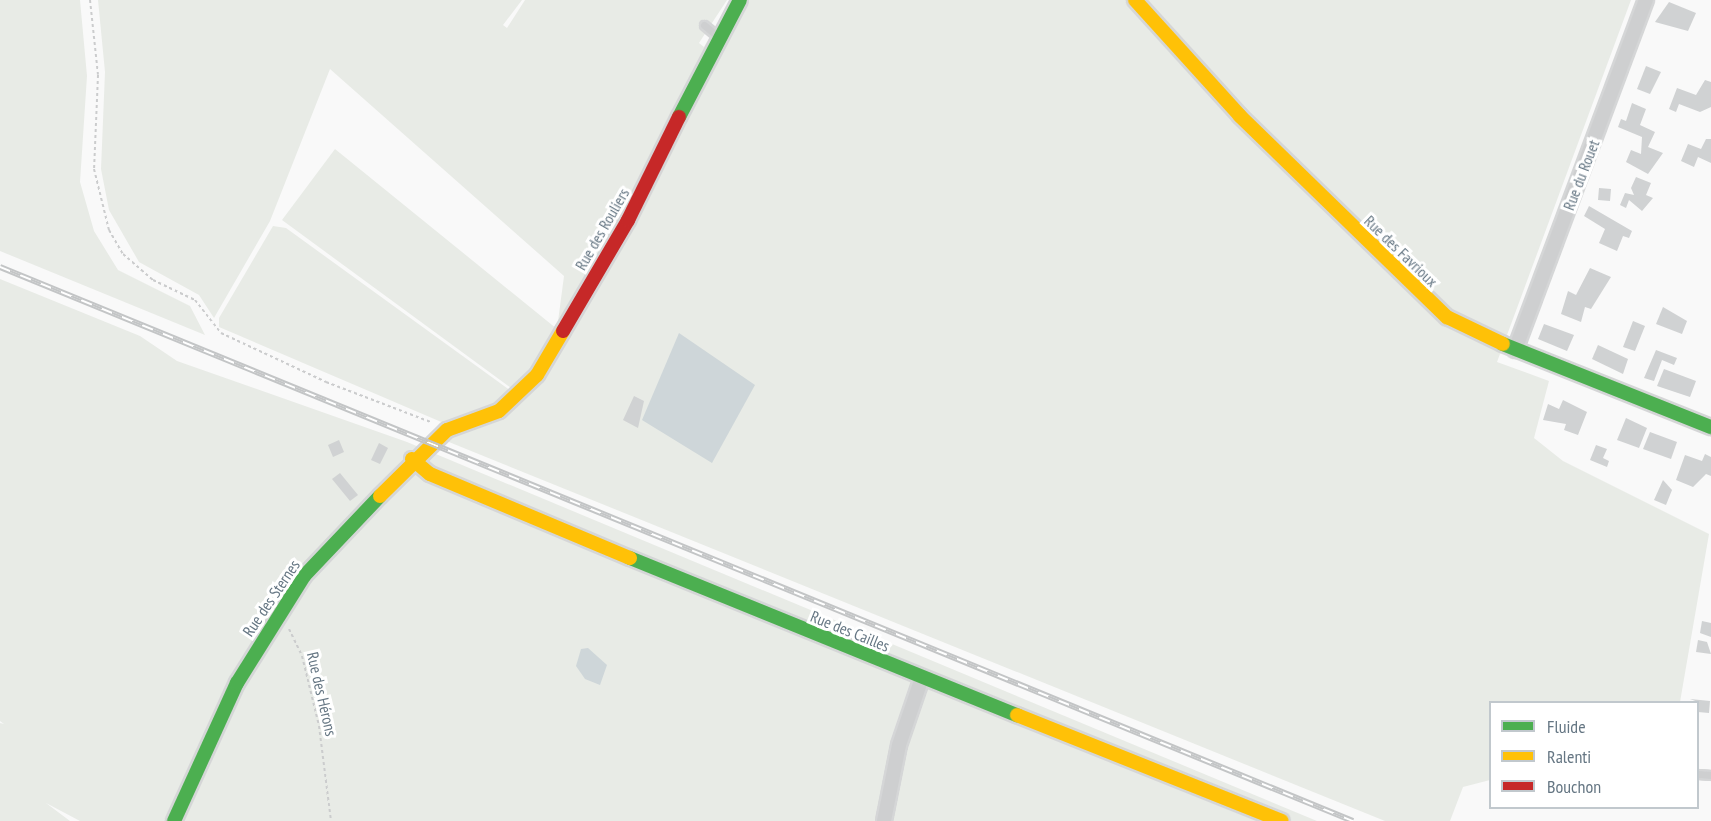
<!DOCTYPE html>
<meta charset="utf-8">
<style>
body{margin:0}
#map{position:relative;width:1711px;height:821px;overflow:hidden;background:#f9f9f9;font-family:"PT Sans Narrow",sans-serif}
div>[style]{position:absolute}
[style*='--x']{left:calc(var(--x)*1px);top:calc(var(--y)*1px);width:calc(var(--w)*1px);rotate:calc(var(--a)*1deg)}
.green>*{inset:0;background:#e8ebe6}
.water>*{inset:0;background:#ced6d9}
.building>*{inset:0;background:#d0d2d3}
.path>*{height:2px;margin-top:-1px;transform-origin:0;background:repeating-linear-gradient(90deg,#cbcccd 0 3px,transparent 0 6px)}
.roads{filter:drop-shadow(2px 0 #d5d6d7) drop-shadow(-2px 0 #d5d6d7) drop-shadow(0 2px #d5d6d7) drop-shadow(0 -2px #d5d6d7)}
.lane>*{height:7px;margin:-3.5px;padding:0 3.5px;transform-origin:3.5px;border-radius:3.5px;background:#cecfd0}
.street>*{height:14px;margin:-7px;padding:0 7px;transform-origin:7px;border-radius:7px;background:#cecfd0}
.fast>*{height:14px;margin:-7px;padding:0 7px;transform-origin:7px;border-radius:7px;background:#4caf50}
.slow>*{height:14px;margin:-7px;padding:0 7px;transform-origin:7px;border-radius:7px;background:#ffc107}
.jam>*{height:14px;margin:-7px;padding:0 7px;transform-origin:7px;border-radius:7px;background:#c62828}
.rail>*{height:6px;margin-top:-3px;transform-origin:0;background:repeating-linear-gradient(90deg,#fff 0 11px,#c3c5c6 0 22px);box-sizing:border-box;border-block:2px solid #c3c5c6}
span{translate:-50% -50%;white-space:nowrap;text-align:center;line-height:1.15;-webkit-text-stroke:6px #fff;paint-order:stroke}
.street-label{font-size:16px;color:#657683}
.legend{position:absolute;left:1489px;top:701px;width:210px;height:108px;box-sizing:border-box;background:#fff;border:2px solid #c1c8cd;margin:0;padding:8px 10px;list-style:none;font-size:18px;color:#657683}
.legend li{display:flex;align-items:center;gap:12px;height:30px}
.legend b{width:30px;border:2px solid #c1c8cd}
</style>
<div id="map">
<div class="green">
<i style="clip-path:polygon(0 0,80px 0,87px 76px,80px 182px,94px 231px,118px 270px,190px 306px,205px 335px,0 251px)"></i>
<i style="clip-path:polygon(98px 0,522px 0,503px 25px,507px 28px,525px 0,727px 0,699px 43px,704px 47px,731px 0,1631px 0,1497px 362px,1549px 381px,1534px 438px,1563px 461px,1709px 534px,1680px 702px,1490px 702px,1490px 780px,1463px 787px,1450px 821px,1385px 821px,444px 440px,446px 424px,219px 327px,219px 318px,273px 226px,286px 228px,511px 391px,515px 391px,282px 220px,335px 149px,557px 329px,564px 276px,330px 69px,270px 221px,214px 318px,199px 295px,139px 262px,109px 210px,101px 169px,105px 72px)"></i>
<i style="clip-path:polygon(0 279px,140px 336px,177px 361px,407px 442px,1317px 821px,80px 821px,46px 803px,70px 821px,0 821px,0 723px,4px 724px,0 721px)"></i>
</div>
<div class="water">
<i style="clip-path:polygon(679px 333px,755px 385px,712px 463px,642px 420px)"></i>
<i style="clip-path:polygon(588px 648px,607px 665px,600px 685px,585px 679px,576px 666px,581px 649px)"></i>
</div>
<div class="building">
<i style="clip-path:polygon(1669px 2px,1696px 13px,1688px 31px,1655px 22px)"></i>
<i style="clip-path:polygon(1646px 66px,1661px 72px,1650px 94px,1637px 89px)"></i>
<i style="clip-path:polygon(1705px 80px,1711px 82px,1711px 107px,1700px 112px,1679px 104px,1676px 112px,1669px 109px,1677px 88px,1696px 95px)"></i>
<i style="clip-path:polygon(1632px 103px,1646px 109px,1640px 125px,1655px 132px,1648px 147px,1663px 153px,1648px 174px,1626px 162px,1631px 150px,1641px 154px,1642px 137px,1618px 127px,1621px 119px,1626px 121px)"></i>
<i style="clip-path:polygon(1706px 139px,1711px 139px,1711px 163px,1698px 157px,1694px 167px,1681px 161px,1688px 144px,1701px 149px)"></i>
<i style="clip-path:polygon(1636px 177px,1651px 183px,1646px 195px,1653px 198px,1642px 211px,1629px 200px,1626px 208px,1620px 205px,1625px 193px,1634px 195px,1631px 188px)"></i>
<i style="clip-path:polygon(1599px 188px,1611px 189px,1610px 201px,1598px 200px)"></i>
<i style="clip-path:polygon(1589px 206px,1632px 231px,1629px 238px,1623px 236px,1617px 251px,1599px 243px,1605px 229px,1584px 216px)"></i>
<i style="clip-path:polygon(1590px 268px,1611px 277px,1591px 309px,1585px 307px,1581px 322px,1561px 314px,1568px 291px,1576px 295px)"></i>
<i style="clip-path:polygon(1663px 307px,1687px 321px,1682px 334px,1656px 324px)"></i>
<i style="clip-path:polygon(1633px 321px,1645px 326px,1635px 351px,1623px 347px)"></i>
<i style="clip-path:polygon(1544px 324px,1574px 335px,1567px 351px,1538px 339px)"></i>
<i style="clip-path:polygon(1598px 345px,1628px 359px,1623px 374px,1592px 359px)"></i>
<i style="clip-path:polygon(1656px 350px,1677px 358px,1674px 365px,1662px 360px,1654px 381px,1644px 378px)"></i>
<i style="clip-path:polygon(1664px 369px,1696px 381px,1690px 397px,1657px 386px)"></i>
<i style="clip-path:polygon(634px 396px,644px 401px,638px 428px,623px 420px)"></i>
<i style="clip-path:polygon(1563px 400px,1587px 412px,1578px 435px,1564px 430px,1566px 424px,1543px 420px,1548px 404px,1559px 409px)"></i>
<i style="clip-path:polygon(1626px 418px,1647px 428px,1639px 448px,1617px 440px)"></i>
<i style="clip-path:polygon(1650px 432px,1677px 442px,1671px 459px,1643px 449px)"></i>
<i style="clip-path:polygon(339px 440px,344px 452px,333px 457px,328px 445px)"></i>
<i style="clip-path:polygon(379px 443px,388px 448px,380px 464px,371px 460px)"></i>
<i style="clip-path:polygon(1596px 445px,1607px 449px,1603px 458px,1609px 461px,1607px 467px,1590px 460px)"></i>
<i style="clip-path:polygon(1705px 454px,1711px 457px,1711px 476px,1706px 474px,1693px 487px,1676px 480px,1685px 455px,1702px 461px)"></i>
<i style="clip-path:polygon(340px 473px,358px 495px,350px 501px,332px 479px)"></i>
<i style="clip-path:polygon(1663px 480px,1672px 490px,1666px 505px,1654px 500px)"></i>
<i style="clip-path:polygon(1702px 621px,1711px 623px,1711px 637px,1700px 633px)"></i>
<i style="clip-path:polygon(1698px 640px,1707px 642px,1711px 654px,1696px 652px)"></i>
<i style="clip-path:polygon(1690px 699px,1710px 701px,1709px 713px,1698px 712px,1698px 702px)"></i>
</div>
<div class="path">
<i style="--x:90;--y:0;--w:75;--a:83.9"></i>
<i style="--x:98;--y:75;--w:94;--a:92.4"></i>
<i style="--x:94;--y:169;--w:63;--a:76.2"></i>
<i style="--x:109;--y:230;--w:28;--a:60"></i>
<i style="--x:123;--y:254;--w:40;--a:41"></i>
<i style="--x:153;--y:280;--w:47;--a:25.5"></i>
<i style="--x:195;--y:300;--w:42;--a:51.8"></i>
<i style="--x:221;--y:333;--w:116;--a:25"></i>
<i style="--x:326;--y:382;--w:112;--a:20.9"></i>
<i style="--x:289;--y:629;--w:30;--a:64"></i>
<i style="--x:302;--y:656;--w:72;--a:76.3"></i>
<i style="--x:319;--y:726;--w:96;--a:82.8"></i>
</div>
<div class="roads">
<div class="lane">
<i style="--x:704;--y:25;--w:16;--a:40"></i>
<i style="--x:1698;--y:774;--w:13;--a:4"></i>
</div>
<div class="street">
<i style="--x:1515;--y:350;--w:374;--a:-69.5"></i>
<i style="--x:884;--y:821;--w:77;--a:-78.8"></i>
<i style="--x:899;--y:745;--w:71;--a:-71.1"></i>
</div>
<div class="fast">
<i style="--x:679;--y:117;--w:132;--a:-62.5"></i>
<i style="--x:1503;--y:344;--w:224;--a:21.8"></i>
<i style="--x:630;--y:558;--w:418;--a:22.1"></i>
<i style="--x:174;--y:821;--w:152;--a:-65.5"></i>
<i style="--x:237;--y:683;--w:126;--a:-57.9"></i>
<i style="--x:304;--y:576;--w:110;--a:-46.5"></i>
</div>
<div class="slow">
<i style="--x:1135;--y:0;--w:156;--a:47.8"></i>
<i style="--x:1240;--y:116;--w:289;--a:44.2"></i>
<i style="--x:1447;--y:317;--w:62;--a:25.7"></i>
<i style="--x:412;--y:459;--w:23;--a:40"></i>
<i style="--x:430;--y:474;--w:217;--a:22.8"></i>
<i style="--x:380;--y:496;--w:94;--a:-44.6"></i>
<i style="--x:447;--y:430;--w:55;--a:-20.1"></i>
<i style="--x:499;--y:411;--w:52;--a:-43.5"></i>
<i style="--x:537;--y:375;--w:51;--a:-59.4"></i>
<i style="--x:1017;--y:715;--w:285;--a:21.8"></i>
</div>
<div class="jam">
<i style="--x:563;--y:331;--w:129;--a:-59.6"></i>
<i style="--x:628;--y:220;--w:115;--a:-63.7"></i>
</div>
</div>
<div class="rail">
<i style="--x:0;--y:267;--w:1462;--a:22.27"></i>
</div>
<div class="street-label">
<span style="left:1581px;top:175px;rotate:-69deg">Rue du Rouet</span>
<span style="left:602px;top:229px;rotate:-60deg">Rue des Rouliers</span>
<span style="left:1401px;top:251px;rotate:44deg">Rue des Favrioux</span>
<span style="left:271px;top:598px;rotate:-56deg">Rue des Sternes</span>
<span style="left:850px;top:631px;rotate:22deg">Rue des Cailles</span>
<span style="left:322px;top:694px;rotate:77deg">Rue des Hérons</span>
</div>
<ul class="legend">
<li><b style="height:8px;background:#4caf50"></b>Fluide</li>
<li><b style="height:8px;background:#ffc107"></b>Ralenti</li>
<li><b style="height:8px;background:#c62828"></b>Bouchon</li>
</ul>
</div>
